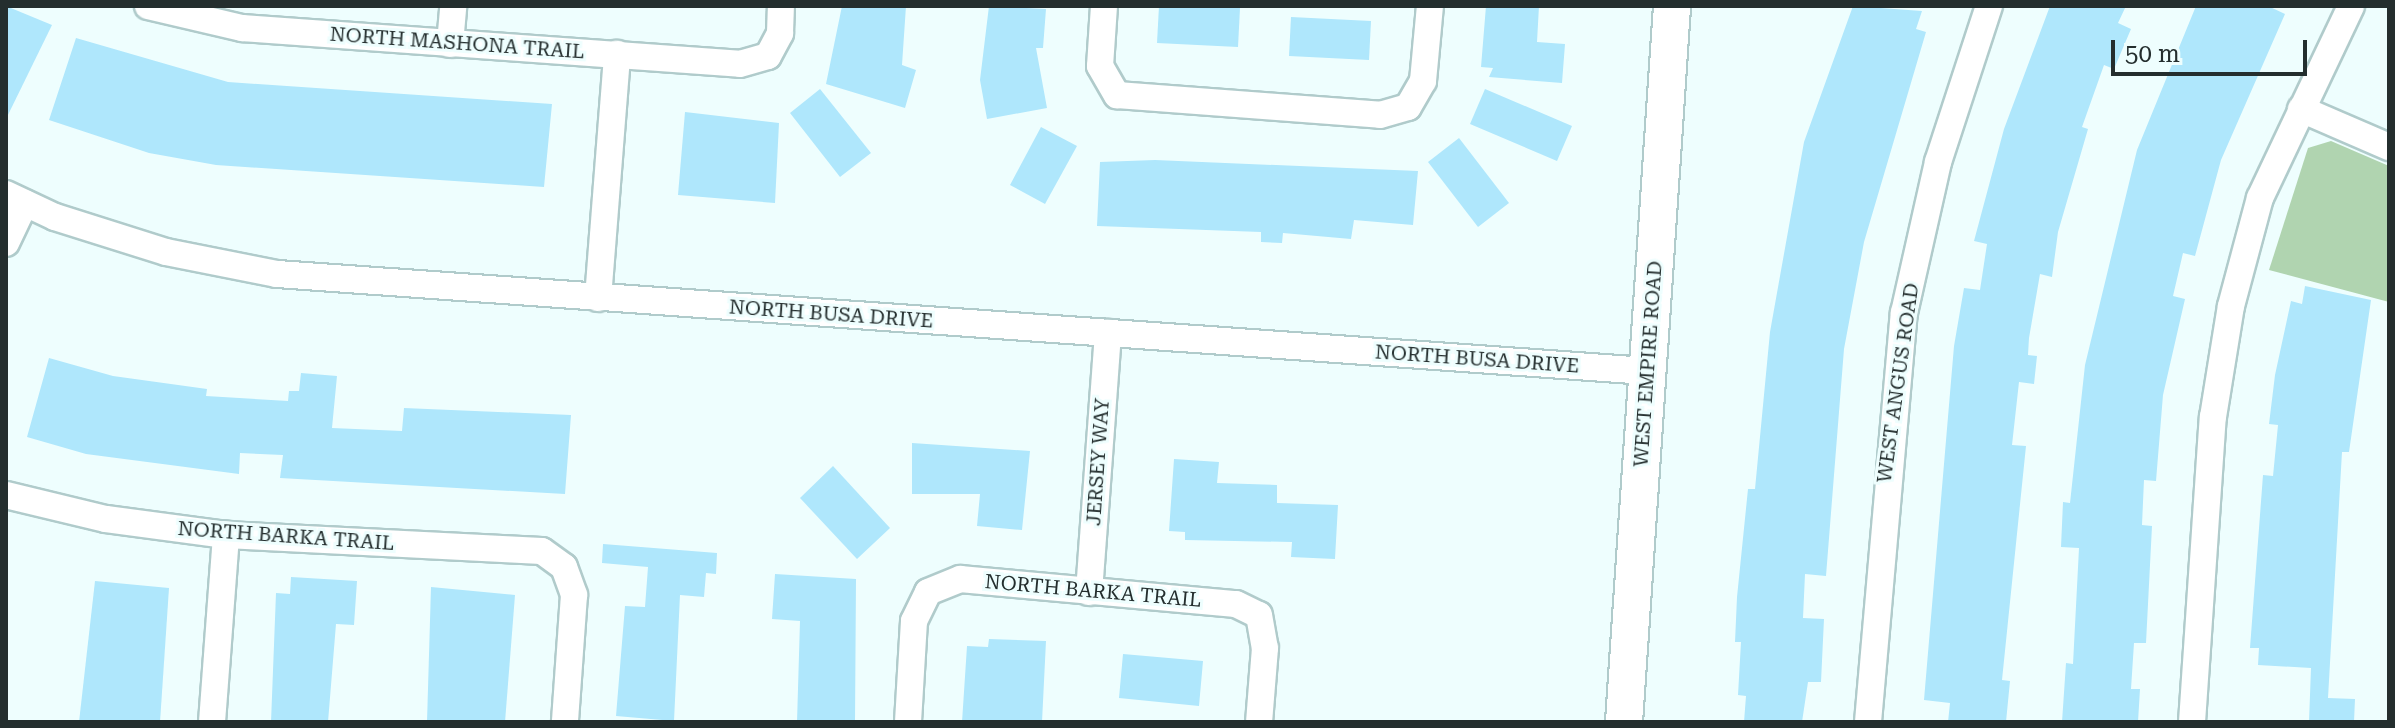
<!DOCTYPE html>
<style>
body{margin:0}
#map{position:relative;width:2395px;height:728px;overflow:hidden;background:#eefefe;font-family:"Roboto Serif",serif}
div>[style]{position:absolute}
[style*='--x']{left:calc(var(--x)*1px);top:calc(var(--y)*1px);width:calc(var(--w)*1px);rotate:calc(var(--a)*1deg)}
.green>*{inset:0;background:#b0d4b0}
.building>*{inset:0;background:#afe7fc}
.roads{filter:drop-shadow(2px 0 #b0cbcb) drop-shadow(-2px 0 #b0cbcb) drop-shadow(0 2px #b0cbcb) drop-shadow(0 -2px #b0cbcb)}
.street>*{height:26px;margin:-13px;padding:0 13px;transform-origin:13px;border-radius:13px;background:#fff}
.secondary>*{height:36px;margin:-18px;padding:0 18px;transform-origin:18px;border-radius:18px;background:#fff}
span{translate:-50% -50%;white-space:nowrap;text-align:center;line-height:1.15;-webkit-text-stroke:6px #eefefe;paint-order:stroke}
.street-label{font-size:20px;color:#242e2e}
.frame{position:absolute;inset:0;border:8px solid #242e2e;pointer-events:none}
.scale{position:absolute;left:2111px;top:40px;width:196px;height:36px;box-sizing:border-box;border:4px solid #242e2e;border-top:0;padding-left:10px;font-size:24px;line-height:28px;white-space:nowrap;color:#242e2e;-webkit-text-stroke:6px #eefefe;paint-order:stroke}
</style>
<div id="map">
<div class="green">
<i style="clip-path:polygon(2331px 141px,2389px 166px,2389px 302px,2269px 270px,2308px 148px)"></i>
</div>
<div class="building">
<i style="clip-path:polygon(6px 6px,52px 25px,6px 119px)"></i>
<i style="clip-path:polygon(842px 6px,906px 6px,902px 65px,916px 70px,905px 108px,826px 84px)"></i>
<i style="clip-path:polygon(989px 6px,1046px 9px,1043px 48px,1036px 48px,1047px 108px,987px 119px,980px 80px)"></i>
<i style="clip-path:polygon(1159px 6px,1240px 8px,1238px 47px,1157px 43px)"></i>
<i style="clip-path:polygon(1486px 6px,1539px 6px,1537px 42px,1565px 44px,1562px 83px,1489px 77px,1493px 68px,1481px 67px)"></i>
<i style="clip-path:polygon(1853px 6px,1922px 11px,1916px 29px,1926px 32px,1864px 242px,1844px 349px,1826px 576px,1805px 574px,1803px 618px,1824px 619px,1821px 682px,1808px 682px,1802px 722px,1744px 722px,1746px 696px,1738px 695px,1741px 642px,1735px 642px,1737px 597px,1748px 489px,1755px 489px,1770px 332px,1804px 142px)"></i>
<i style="clip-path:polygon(2050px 6px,2126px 6px,2118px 23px,2131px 29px,2114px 69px,2104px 65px,2082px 127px,2088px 129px,2058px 232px,2052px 277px,2040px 274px,2029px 338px,2028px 355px,2037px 356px,2034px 384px,2019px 382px,2012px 445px,2026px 446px,2002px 680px,2010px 681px,2006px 722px,1948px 722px,1950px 703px,1924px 700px,1954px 346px,1964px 288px,1980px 290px,1987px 244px,1974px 241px,2004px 129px)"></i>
<i style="clip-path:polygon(2196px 6px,2268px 6px,2285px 14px,2221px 160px,2195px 256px,2183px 253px,2173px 296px,2185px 299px,2163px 395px,2156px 481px,2144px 480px,2142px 525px,2152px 526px,2146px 643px,2134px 643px,2131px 689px,2140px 689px,2138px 722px,2062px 722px,2066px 663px,2073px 664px,2079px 548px,2061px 547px,2063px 502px,2070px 503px,2085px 365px,2137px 150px)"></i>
<i style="clip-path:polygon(1291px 17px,1371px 21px,1369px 60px,1289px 56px)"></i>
<i style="clip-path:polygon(76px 38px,228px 82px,552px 104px,544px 187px,216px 165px,149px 153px,49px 120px)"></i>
<i style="clip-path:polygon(820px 89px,871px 153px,840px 177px,790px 113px)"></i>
<i style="clip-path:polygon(1485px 89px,1572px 126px,1557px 161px,1470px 124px)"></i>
<i style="clip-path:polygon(685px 112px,779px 123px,775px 203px,678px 195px)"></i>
<i style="clip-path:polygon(1041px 127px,1077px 146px,1045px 204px,1010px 185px)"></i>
<i style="clip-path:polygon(1459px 138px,1509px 203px,1478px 227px,1428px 162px)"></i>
<i style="clip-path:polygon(1155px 160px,1418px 171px,1413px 225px,1354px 220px,1351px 239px,1283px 233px,1282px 243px,1261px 242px,1261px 232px,1097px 226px,1100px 162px)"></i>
<i style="clip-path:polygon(2305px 286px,2371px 300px,2349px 452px,2342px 452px,2328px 698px,2355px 699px,2354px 722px,2309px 722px,2311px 668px,2258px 665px,2259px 648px,2250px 648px,2263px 475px,2273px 476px,2278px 425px,2269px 424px,2275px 375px,2291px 301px,2302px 304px)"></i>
<i style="clip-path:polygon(49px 358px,113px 376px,207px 389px,206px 396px,288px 401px,289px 391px,299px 391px,301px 373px,337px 376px,332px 428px,402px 431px,404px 408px,571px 415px,565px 494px,280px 478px,283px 455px,240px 453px,239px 474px,86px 454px,27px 437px)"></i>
<i style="clip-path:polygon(912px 443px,1030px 451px,1022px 530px,977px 526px,980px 494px,912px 494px)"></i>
<i style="clip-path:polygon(1174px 459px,1219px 462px,1217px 483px,1277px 485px,1277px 503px,1338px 505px,1335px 559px,1291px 557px,1292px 542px,1185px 540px,1185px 532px,1169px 531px)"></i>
<i style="clip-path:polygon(833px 466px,890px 528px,857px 559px,800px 498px)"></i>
<i style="clip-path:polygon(603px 544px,717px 553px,716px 574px,706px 573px,704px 597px,680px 595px,674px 721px,616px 716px,625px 606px,645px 607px,648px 567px,602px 563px)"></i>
<i style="clip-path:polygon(775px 574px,856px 579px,855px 722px,797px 722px,800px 621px,772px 619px)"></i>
<i style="clip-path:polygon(291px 577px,357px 581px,354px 625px,336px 624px,328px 722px,271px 722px,276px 593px,290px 594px)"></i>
<i style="clip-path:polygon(95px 581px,169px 588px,160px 722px,79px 722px)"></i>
<i style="clip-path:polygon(431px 587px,515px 595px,505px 722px,427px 722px)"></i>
<i style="clip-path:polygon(989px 639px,1046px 641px,1042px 722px,962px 722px,967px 646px,988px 647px)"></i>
<i style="clip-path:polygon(1123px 654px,1203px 661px,1199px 706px,1119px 698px)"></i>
</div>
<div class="roads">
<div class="street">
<i style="--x:148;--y:6;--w:97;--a:13.2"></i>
<i style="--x:242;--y:28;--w:499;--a:4.1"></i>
<i style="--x:740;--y:64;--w:29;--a:-16"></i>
<i style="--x:768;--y:56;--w:26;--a:-62"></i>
<i style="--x:780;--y:33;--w:27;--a:-88"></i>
<i style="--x:1104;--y:6;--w:60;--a:93.8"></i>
<i style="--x:1100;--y:66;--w:34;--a:60"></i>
<i style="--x:1117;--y:95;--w:264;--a:4.3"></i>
<i style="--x:1380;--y:115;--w:29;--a:-16"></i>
<i style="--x:1408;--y:107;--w:30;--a:-60"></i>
<i style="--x:1423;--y:81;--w:75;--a:-84.7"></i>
<i style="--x:450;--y:44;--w:38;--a:-85"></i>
<i style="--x:2301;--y:109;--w:96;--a:23.4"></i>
<i style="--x:6;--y:194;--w:54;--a:25.1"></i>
<i style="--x:55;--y:217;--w:116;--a:17.5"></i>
<i style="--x:166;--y:252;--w:113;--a:11.2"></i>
<i style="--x:277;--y:274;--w:1373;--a:4.05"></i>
<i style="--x:6;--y:243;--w:44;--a:-64.6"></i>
<i style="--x:598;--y:298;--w:245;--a:-85.5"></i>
<i style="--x:6;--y:495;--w:103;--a:13.5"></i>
<i style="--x:106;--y:519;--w:121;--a:7.6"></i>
<i style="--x:226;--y:535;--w:316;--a:2.9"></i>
<i style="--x:542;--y:551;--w:27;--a:36"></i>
<i style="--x:564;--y:567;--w:30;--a:70"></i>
<i style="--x:574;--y:595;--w:127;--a:94.1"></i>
<i style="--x:1089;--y:592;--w:260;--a:-85.8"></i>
<i style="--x:212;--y:722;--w:188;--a:-85.7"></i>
<i style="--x:908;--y:722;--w:101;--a:-86.6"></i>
<i style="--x:914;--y:621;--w:32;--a:-64"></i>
<i style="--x:928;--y:592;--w:35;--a:-22"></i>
<i style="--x:960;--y:579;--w:277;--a:5.2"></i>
<i style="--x:1236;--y:604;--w:25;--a:26"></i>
<i style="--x:1259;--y:615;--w:34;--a:80"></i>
<i style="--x:1265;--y:648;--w:74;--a:94.6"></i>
<i style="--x:1868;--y:722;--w:411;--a:-85"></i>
<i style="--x:1904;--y:313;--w:155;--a:-77.3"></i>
<i style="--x:1938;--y:162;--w:164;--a:-71.9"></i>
<i style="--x:2192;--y:722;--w:306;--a:-86.1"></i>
<i style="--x:2213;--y:417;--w:112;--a:-80.8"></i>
<i style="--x:2231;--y:306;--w:112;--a:-75"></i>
<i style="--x:2260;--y:198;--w:212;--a:-64.6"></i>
</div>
<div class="secondary">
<i style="--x:1624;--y:722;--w:718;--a:-86.16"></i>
</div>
</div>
<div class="street-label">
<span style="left:457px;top:43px;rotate:4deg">NORTH MASHONA TRAIL</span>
<span style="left:831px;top:314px;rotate:4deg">NORTH BUSA DRIVE</span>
<span style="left:1477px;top:359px;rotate:4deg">NORTH BUSA DRIVE</span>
<span style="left:1648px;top:364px;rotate:-86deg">WEST EMPIRE ROAD</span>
<span style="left:1898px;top:383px;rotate:-82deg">WEST ANGUS ROAD</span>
<span style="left:1098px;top:462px;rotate:-86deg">JERSEY WAY</span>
<span style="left:286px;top:536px;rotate:4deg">NORTH BARKA TRAIL</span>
<span style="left:1093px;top:591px;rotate:5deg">NORTH BARKA TRAIL</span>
</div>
<div class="frame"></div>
<div class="scale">50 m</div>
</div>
